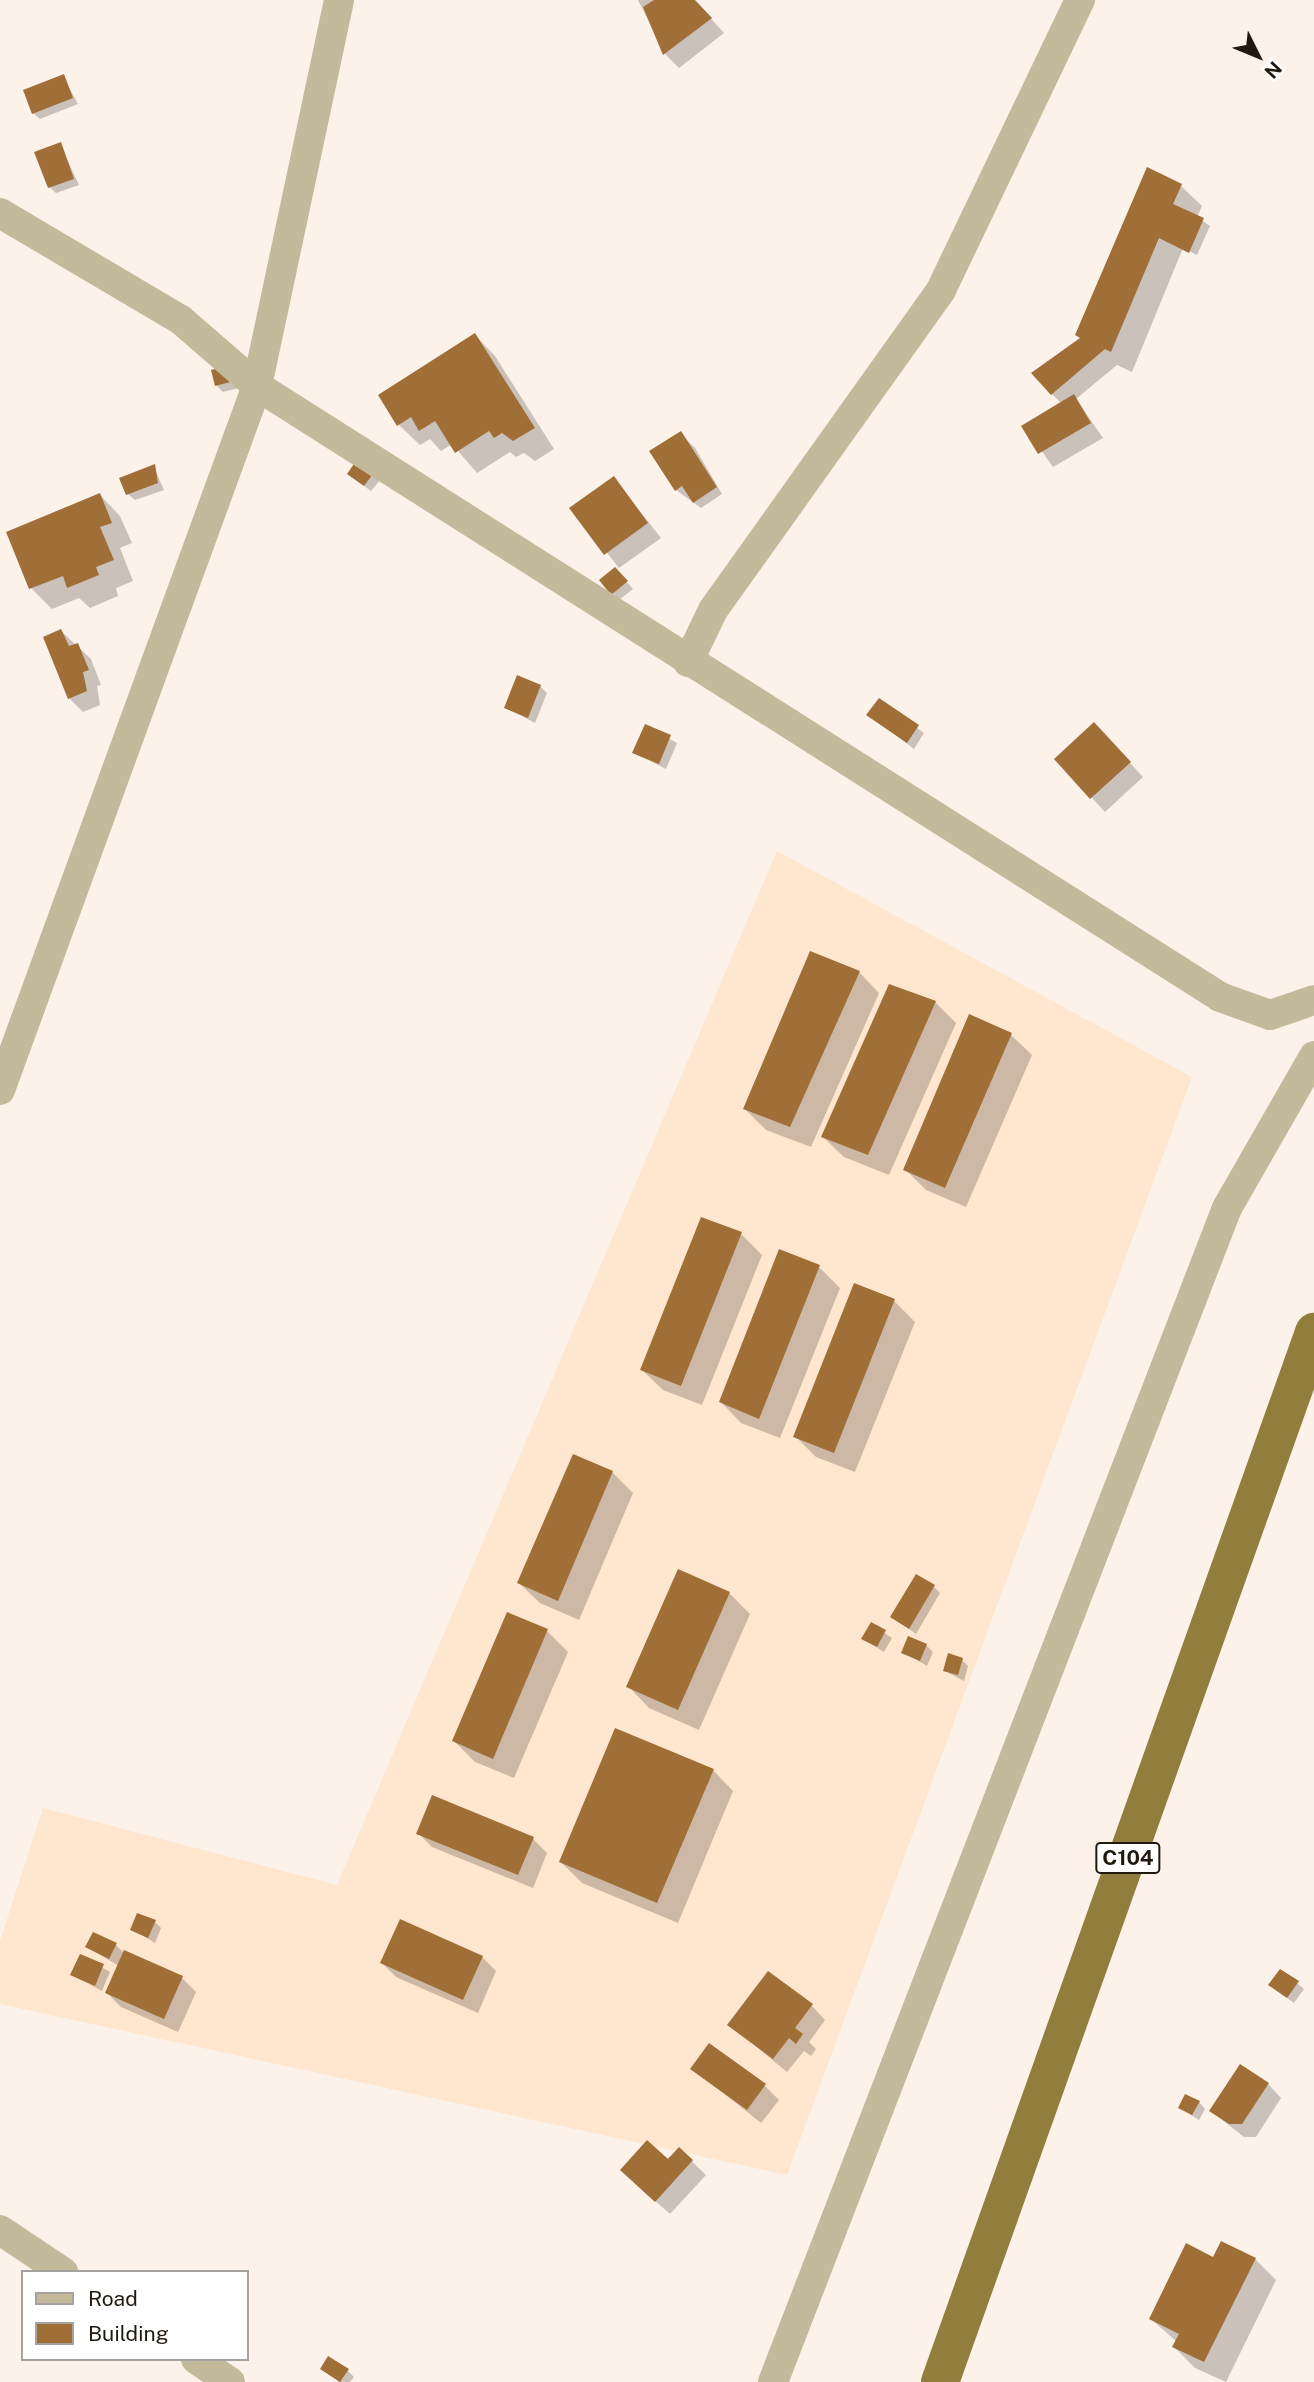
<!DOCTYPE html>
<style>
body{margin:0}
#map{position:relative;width:1314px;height:2382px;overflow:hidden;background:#fcf2e9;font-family:"Public Sans",sans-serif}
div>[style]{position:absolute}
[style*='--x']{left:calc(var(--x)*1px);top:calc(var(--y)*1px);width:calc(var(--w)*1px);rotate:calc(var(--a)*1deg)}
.built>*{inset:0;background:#ffe6ce}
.shadow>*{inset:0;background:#0003}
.building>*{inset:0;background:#a06e37}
.minor>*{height:30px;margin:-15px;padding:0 15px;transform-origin:15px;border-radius:15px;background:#c3ba9b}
.trunk>*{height:38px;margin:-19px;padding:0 19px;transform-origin:19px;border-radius:19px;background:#927e3c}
span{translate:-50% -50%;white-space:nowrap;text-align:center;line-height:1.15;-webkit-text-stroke:7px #fff;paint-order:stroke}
.shield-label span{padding:2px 5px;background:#fff;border:2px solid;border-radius:5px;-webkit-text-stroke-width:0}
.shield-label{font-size:21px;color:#211810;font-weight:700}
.legend{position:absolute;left:21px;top:2270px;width:228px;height:91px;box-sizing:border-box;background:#fff;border:2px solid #a6a39f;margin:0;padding:9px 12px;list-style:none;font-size:21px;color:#211810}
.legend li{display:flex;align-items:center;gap:14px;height:35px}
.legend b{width:35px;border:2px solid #a6a39f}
.north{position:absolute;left:1223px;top:21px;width:70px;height:70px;-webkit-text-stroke:5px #fff;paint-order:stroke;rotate:133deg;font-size:19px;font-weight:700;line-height:28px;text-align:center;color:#211810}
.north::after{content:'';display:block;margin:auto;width:24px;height:32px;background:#211810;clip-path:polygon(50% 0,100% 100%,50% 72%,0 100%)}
</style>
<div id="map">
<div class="built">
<i style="clip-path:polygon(777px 851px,1192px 1077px,787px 2175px,0 2004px,0 1941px,43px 1808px,337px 1885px)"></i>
</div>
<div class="shadow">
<i style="clip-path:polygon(638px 0,694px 0,724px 33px,679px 68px,665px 54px)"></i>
<i style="clip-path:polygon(63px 76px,78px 104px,40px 119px,33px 113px)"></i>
<i style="clip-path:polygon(60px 144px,79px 185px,56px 193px,49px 187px)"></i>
<i style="clip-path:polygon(1181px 186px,1202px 206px,1197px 217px,1210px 226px,1197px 255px,1183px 248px,1132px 372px,1117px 365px,1076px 399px,1103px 438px,1053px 467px,1024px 426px,1062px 404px,1052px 394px,1081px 339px)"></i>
<i style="clip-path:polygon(475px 335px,495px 356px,554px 449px,535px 461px,524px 453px,516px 457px,510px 452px,477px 473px,452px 444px,441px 451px,430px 439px,420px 445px,399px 425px)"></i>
<i style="clip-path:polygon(230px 367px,239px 388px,223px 392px,217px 386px)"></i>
<i style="clip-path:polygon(681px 434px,695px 448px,722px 494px,701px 508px,676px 490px)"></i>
<i style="clip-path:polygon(358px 461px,381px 479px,371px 491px,356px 480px)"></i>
<i style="clip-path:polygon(154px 467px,164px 490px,135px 500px,128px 494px)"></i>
<i style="clip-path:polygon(614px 478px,661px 538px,619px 568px,572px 508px)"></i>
<i style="clip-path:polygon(100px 495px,120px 516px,132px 543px,120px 548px,133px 581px,116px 588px,118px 596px,90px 608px,79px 598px,52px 609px,31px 588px)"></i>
<i style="clip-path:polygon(621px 576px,633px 589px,619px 600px,602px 581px)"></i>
<i style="clip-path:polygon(61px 631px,91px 659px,101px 685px,97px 686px,100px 705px,83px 712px,69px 698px)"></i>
<i style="clip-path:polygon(540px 686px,547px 693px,535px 723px,506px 708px)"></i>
<i style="clip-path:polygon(879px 700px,924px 733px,914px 749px,869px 715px)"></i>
<i style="clip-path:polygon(646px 726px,677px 743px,666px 769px,634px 753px)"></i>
<i style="clip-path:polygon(1108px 739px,1143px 777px,1105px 812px,1056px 759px)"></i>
<i style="clip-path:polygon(859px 972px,879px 993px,811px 1147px,766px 1130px,745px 1109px)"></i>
<i style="clip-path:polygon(935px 1002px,956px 1023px,889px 1175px,844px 1157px,823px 1137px)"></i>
<i style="clip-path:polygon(970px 1017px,1011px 1035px,1032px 1055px,966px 1207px,926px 1190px,905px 1169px)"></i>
<i style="clip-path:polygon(741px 1234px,762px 1255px,702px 1405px,663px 1390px,642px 1370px)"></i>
<i style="clip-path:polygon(819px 1267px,840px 1288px,780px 1438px,741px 1423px,721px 1402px)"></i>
<i style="clip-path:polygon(894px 1301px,915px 1322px,855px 1472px,816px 1457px,795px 1436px)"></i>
<i style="clip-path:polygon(612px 1472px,633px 1493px,579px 1620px,540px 1603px,519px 1583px)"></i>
<i style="clip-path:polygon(934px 1587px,940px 1593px,916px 1634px,892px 1616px)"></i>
<i style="clip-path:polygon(729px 1593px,750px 1614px,699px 1730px,649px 1708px,629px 1687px)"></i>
<i style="clip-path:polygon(871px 1624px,892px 1638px,884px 1652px,864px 1639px)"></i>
<i style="clip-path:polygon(547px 1631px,568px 1652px,514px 1778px,475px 1762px,454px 1741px)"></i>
<i style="clip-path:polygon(926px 1645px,933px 1652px,927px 1666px,903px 1652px)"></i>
<i style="clip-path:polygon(962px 1660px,968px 1666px,964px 1681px,945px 1671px)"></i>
<i style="clip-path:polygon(713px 1770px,733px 1791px,678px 1923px,582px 1883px,561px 1862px)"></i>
<i style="clip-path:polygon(418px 1833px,533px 1839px,547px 1853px,533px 1888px,432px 1847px)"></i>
<i style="clip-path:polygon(155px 1922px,161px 1928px,155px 1943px,132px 1929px)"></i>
<i style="clip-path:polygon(116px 1945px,125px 1954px,182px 1978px,196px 1992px,178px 2032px,121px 2007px,107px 1993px,119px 1966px,87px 1947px)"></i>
<i style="clip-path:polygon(81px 1956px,110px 1972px,102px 1991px,72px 1975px)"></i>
<i style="clip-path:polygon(482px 1957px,496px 1971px,478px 2013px,396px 1977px,382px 1963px)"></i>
<i style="clip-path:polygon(1297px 1983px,1304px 1989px,1294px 2003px,1277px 1991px)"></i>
<i style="clip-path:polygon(812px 2006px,825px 2020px,809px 2042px,816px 2049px,811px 2056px,804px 2051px,787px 2072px,730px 2025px)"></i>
<i style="clip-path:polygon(692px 2068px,765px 2086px,779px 2100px,761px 2123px)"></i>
<i style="clip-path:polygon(1268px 2084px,1281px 2098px,1256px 2137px,1244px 2137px,1211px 2111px)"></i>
<i style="clip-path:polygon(1199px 2102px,1205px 2109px,1199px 2120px,1180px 2108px)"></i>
<i style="clip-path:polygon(679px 2149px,706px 2175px,670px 2214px,636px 2184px)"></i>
<i style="clip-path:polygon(1214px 2259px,1255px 2259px,1276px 2280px,1226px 2382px,1195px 2368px,1174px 2347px,1177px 2342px,1151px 2319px)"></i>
<i style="clip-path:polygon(322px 2368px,347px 2370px,354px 2377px,350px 2382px,339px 2382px)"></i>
</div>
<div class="building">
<i style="clip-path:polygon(654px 0,695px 0,712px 18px,663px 55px,643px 7px)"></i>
<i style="clip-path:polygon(64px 74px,73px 98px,32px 114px,23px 90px)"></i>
<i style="clip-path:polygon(61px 142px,74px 179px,48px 188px,34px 152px)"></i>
<i style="clip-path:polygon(1147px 167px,1182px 184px,1173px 204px,1204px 218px,1189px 253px,1159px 238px,1111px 352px,1105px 349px,1051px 395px,1031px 373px,1080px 338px,1075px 335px)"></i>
<i style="clip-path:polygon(475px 333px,535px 428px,513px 441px,502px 433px,494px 438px,489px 431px,455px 453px,435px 421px,419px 431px,411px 417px,397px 426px,378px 395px)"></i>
<i style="clip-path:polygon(230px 365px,234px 381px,215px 386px,211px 370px)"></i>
<i style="clip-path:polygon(1074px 394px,1091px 423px,1038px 454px,1021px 426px)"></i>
<i style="clip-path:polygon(681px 431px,717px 487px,693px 503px,682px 486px,675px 491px,649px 451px)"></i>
<i style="clip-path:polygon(358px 458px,375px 471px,364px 486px,347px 474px)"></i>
<i style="clip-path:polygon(155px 464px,158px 483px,126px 495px,119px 478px)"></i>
<i style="clip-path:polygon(614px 476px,648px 523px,604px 555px,569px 508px)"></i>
<i style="clip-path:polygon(100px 493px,112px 523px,100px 527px,114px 560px,96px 567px,99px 575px,67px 588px,63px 576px,29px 589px,6px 532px)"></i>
<i style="clip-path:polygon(615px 567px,628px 581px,611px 595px,599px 580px)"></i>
<i style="clip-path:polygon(61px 629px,69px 646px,78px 643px,89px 670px,83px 672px,87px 691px,68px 699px,43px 637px)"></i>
<i style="clip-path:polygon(517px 675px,541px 685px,528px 718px,504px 708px)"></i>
<i style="clip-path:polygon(879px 698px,919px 725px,907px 743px,866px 715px)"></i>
<i style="clip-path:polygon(1094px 722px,1131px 762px,1090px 799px,1054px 759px)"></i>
<i style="clip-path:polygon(645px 724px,671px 735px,659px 764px,632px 753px)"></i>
<i style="clip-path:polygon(810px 951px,860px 971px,790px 1127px,743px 1109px)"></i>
<i style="clip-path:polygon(889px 984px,936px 1001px,868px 1155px,821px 1137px)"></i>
<i style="clip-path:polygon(969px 1014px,1012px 1033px,945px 1188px,903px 1170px)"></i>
<i style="clip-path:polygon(701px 1217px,742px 1232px,681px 1386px,640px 1370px)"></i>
<i style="clip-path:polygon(779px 1249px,820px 1265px,759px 1419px,719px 1402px)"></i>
<i style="clip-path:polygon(854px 1283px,895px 1299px,834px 1453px,793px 1437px)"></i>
<i style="clip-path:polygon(573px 1454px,613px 1471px,558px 1601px,517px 1583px)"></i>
<i style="clip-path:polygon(678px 1569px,730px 1592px,678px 1710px,626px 1687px)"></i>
<i style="clip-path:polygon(916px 1574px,935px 1585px,909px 1629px,890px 1617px)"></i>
<i style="clip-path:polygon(507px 1612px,548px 1629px,493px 1759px,452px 1741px)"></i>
<i style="clip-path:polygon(871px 1622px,886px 1630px,877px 1647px,861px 1639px)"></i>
<i style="clip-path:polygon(908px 1636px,927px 1644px,920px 1661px,901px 1653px)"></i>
<i style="clip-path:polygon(948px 1653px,963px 1658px,958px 1675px,943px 1671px)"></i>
<i style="clip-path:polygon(615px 1728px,714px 1769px,657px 1903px,559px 1862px)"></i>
<i style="clip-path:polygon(432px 1795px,534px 1837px,518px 1875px,416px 1834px)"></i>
<i style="clip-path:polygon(137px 1913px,156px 1920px,148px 1938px,130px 1930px)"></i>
<i style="clip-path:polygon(400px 1919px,483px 1956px,463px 2000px,380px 1963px)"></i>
<i style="clip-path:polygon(93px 1932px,117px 1943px,109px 1959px,85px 1947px)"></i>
<i style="clip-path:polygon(124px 1950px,183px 1976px,164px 2019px,105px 1993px)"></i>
<i style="clip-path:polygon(80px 1954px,104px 1964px,95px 1986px,70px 1975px)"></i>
<i style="clip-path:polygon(1280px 1969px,1299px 1981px,1287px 1998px,1268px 1985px)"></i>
<i style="clip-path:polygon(768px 1971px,813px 2004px,795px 2028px,803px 2034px,796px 2044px,789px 2038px,773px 2059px,727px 2025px)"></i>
<i style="clip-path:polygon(709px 2043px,766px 2084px,747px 2110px,690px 2069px)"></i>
<i style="clip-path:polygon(1240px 2064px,1269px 2083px,1242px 2124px,1229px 2124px,1209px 2111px)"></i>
<i style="clip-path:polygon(1185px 2094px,1200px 2101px,1192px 2115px,1178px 2108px)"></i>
<i style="clip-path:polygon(647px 2140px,668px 2159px,679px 2147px,693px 2160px,655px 2202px,620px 2170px)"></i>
<i style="clip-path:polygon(1221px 2241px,1256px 2258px,1204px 2362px,1172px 2347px,1179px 2334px,1149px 2319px,1186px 2243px,1213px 2257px)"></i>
<i style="clip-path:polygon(328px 2356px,349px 2369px,340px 2382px,320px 2369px)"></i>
</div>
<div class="minor">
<i style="--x:0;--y:213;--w:210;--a:30.6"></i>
<i style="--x:181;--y:320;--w:101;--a:41"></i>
<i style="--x:257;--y:386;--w:1140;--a:32.39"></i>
<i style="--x:1220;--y:997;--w:53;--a:19.8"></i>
<i style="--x:1270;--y:1015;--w:46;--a:-18.8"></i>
<i style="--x:688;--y:662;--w:58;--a:-64.3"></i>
<i style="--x:713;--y:610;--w:393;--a:-54.5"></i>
<i style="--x:941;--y:290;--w:322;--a:-64.4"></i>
<i style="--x:0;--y:1090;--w:749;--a:-69.95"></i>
<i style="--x:257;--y:386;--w:395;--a:-78"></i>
<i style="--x:0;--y:2230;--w:76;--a:33.7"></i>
<i style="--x:196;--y:2359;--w:41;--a:34.1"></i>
<i style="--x:773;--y:2382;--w:1259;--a:-68.86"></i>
<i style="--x:1227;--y:1208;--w:175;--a:-60.2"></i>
</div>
<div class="trunk">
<i style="--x:940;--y:2382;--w:1115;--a:-70.39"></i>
</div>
<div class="shield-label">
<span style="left:1128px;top:1858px">C104</span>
</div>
<ul class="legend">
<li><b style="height:9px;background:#c3ba9b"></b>Road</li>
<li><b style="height:19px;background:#a06e37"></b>Building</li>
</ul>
<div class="north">N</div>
</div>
